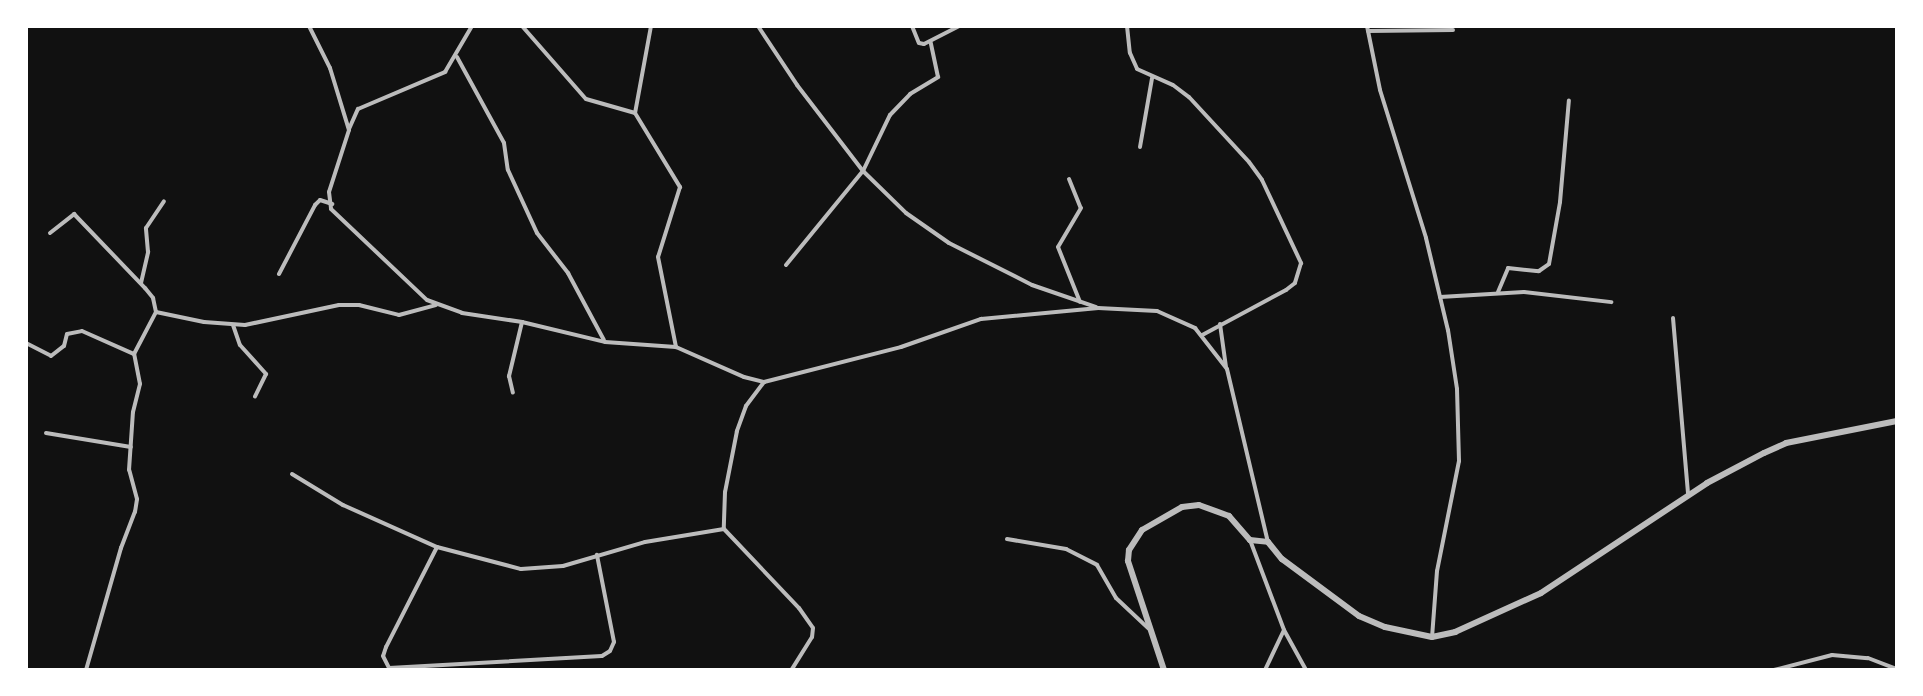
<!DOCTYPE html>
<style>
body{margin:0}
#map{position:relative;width:1923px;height:696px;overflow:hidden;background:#111;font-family:"Source Sans 3",sans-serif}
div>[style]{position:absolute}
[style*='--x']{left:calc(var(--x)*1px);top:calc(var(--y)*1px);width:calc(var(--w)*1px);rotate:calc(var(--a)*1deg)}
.minor>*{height:4px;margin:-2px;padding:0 2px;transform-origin:2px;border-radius:2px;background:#bcbcbc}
.tertiary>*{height:6px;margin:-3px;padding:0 3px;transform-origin:3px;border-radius:3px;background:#bcbcbc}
span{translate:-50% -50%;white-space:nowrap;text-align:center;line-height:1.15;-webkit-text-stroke:8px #fff;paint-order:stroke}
.frame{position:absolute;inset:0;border:28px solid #fff;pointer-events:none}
</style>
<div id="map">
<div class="minor">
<i style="--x:309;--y:26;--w:47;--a:63.4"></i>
<i style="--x:330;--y:68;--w:65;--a:73"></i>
<i style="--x:349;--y:130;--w:65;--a:107.9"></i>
<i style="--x:329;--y:192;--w:17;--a:83"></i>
<i style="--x:331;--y:209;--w:132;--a:43.5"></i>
<i style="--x:427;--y:300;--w:37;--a:20"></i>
<i style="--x:462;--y:313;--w:61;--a:8.5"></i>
<i style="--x:522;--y:322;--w:56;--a:103.5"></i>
<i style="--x:509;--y:376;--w:17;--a:77"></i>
<i style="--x:522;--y:26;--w:97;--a:48.8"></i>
<i style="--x:586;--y:99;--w:51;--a:15.9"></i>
<i style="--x:651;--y:26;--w:88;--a:100.4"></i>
<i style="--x:635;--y:113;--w:87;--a:58.7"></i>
<i style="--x:680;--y:187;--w:73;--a:107.4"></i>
<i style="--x:658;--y:257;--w:92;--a:78.7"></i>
<i style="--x:758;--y:26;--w:71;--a:56.5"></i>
<i style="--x:797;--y:85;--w:108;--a:52.5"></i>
<i style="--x:863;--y:171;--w:60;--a:44.3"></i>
<i style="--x:906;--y:213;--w:52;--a:34.9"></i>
<i style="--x:949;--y:243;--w:93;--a:26.8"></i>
<i style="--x:1032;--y:285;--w:68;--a:19"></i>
<i style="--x:912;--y:26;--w:18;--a:68"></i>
<i style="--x:919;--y:43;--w:5;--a:11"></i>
<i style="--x:924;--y:44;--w:39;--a:-27"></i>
<i style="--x:1127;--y:26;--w:27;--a:84"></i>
<i style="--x:1130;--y:53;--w:17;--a:66"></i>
<i style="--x:1137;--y:69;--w:39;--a:24"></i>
<i style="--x:1173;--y:85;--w:20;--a:37"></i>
<i style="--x:1189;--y:97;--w:88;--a:47.3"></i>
<i style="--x:1249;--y:162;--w:22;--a:54"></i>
<i style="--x:1262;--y:180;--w:92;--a:64.8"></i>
<i style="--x:1301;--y:263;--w:21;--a:107"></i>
<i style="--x:1295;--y:283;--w:11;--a:142"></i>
<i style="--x:1286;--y:290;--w:95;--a:151.8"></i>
<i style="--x:1367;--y:26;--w:65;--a:78.5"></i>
<i style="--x:1380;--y:90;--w:155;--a:72.7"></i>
<i style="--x:1426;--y:238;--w:95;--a:76.6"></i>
<i style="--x:1448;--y:330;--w:60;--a:81.3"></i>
<i style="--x:1457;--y:389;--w:72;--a:88.4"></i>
<i style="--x:1459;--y:461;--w:112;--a:101.3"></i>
<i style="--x:1437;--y:571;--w:66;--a:94.3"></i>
<i style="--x:1368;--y:31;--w:85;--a:-0.7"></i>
<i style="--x:457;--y:57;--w:98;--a:61.3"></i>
<i style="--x:504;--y:143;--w:27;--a:82"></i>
<i style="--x:508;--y:170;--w:69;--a:65.3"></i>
<i style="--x:537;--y:233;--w:51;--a:52.2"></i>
<i style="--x:568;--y:273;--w:76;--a:61.8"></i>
<i style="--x:349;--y:129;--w:22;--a:-66"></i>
<i style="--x:358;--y:109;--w:95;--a:-23"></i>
<i style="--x:445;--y:72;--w:53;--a:-59.6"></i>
<i style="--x:1140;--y:147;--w:70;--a:-80.1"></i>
<i style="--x:1069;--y:179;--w:31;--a:68"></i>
<i style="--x:1081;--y:208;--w:45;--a:120.5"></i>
<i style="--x:1058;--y:247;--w:59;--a:68.2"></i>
<i style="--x:50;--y:233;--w:31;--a:-38"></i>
<i style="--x:74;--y:214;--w:103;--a:46.2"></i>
<i style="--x:145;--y:288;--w:13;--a:51"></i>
<i style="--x:153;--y:298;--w:14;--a:78"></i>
<i style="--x:786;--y:265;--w:122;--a:-50.7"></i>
<i style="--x:863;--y:171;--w:62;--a:-64.3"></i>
<i style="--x:890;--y:115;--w:29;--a:-46"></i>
<i style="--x:910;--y:94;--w:33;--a:-31"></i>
<i style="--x:938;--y:77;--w:35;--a:-102"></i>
<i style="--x:279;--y:274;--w:78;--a:-62.4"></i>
<i style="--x:315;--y:205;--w:7;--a:-45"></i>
<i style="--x:320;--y:200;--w:13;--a:18"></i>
<i style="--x:141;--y:283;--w:32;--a:-77"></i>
<i style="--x:148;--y:252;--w:24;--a:-95"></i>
<i style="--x:146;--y:228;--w:32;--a:-56"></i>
<i style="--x:1498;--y:292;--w:26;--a:-67"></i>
<i style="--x:1508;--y:268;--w:31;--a:6"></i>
<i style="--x:1539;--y:271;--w:12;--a:-35"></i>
<i style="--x:1549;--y:264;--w:63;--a:-79.9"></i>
<i style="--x:1560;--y:202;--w:102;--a:-85"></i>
<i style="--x:1440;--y:297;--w:84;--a:-3.4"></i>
<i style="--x:1524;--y:292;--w:88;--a:6.6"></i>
<i style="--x:156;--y:312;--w:49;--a:11.8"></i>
<i style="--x:204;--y:322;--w:41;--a:4.2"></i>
<i style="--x:245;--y:325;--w:96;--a:-12"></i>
<i style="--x:339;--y:305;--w:20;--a:0"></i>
<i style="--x:359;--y:305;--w:41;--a:14"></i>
<i style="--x:399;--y:315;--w:38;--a:-15"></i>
<i style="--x:1673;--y:318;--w:177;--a:85.1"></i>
<i style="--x:522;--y:322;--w:85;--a:13.5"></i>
<i style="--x:605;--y:342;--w:71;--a:4"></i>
<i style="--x:676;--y:347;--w:74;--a:23.8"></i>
<i style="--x:744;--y:377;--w:21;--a:14"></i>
<i style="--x:764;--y:382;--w:141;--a:-14.3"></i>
<i style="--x:901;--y:347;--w:85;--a:-19.3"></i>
<i style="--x:981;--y:319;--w:118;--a:-5.4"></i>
<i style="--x:1098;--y:308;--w:59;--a:2.9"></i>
<i style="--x:1157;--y:311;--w:42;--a:24.1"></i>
<i style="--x:1195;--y:328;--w:52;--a:52"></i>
<i style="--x:1227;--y:369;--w:178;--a:76.7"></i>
<i style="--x:1220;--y:324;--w:43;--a:82.1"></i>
<i style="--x:233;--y:325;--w:21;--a:71"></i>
<i style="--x:240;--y:345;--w:39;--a:48"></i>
<i style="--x:266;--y:374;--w:25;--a:116"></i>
<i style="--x:26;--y:343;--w:28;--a:27"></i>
<i style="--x:51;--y:356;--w:16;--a:-38"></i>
<i style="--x:64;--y:346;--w:12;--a:-76"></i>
<i style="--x:67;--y:334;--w:15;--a:-11"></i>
<i style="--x:82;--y:331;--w:57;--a:23.9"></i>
<i style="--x:764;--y:382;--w:30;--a:127"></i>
<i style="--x:746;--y:406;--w:27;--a:110"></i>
<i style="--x:737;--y:431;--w:62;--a:101.1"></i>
<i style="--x:725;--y:492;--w:37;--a:92"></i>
<i style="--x:724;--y:529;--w:109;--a:46.5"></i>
<i style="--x:799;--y:608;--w:24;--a:55"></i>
<i style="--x:813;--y:628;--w:9;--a:96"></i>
<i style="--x:812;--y:637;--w:39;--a:122"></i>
<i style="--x:46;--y:433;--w:86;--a:9.4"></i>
<i style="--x:292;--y:474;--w:60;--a:31.3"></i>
<i style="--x:343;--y:505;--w:103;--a:24.1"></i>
<i style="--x:437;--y:547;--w:87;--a:14.7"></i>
<i style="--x:521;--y:569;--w:42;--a:-4.1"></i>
<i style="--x:563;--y:566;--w:85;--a:-16.3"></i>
<i style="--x:645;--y:542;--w:80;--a:-9.3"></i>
<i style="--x:1007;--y:539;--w:60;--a:9.6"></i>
<i style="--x:1066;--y:549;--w:35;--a:27"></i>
<i style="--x:1097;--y:565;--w:38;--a:60"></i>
<i style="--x:1116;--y:598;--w:44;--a:43.2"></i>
<i style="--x:1250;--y:540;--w:96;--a:69.3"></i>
<i style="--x:1284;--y:630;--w:46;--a:61.2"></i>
<i style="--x:437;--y:547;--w:112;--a:117"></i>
<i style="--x:386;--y:647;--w:9;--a:108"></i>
<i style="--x:383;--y:656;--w:13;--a:63"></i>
<i style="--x:389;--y:668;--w:213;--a:-3.2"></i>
<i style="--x:602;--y:656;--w:9;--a:-32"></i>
<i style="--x:610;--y:651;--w:10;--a:-66"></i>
<i style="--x:614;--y:642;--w:89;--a:-101.1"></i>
<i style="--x:86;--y:670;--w:127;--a:-74"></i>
<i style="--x:121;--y:548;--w:39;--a:-69"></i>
<i style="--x:135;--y:512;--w:13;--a:-81"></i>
<i style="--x:137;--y:499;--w:30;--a:-105"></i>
<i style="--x:129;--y:470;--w:58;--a:-86.1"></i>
<i style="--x:133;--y:412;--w:29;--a:-76"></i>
<i style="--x:140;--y:384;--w:31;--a:-101"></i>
<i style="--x:134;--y:354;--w:47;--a:-62.4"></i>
<i style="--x:1265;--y:670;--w:44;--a:-64.6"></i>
<i style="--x:1774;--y:670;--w:60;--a:-14.5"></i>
<i style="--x:1832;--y:655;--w:36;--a:5"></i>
<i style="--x:1868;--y:658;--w:31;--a:21"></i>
</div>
<div class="tertiary">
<i style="--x:1164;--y:670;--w:115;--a:-108.3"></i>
<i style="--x:1128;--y:561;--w:11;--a:-85"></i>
<i style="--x:1129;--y:550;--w:24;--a:-57"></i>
<i style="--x:1142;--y:530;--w:46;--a:-29.9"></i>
<i style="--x:1182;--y:507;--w:17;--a:-7"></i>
<i style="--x:1199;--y:505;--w:32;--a:20"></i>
<i style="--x:1229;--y:516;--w:32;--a:49"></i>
<i style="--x:1250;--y:540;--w:18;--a:6"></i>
<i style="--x:1268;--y:542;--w:22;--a:51"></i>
<i style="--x:1282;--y:559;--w:96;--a:36.5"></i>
<i style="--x:1359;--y:616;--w:28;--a:23"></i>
<i style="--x:1385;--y:627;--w:48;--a:12"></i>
<i style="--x:1432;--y:637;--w:24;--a:-12"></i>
<i style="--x:1455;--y:632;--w:94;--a:-24.4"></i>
<i style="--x:1541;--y:593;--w:199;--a:-33.5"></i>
<i style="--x:1707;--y:483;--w:64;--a:-27.8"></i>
<i style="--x:1764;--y:453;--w:24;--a:-24"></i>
<i style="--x:1786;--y:443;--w:113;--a:-11.2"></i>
</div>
<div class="frame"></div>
</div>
